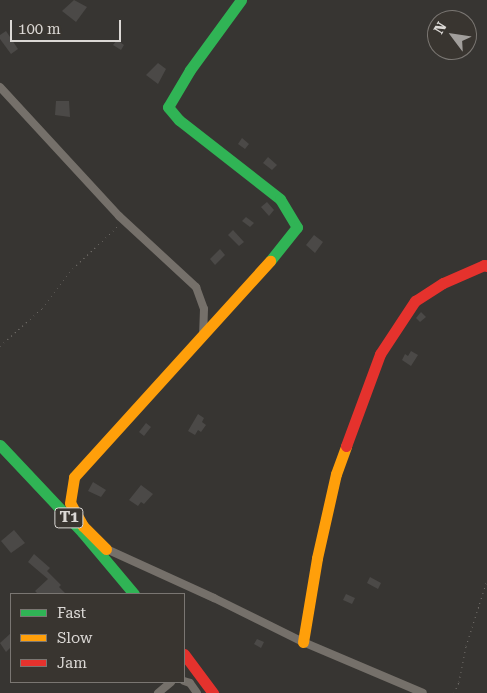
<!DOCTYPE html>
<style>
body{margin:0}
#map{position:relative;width:487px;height:693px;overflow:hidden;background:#373532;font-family:"Roboto Serif",serif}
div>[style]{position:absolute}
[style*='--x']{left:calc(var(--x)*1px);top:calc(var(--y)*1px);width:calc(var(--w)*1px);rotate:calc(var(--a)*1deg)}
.building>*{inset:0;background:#4b4947}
.path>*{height:1px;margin-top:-0.5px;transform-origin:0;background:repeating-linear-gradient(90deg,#706c68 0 1px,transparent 0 5px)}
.street>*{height:8px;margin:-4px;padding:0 4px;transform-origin:4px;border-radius:4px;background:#75706a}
.fast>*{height:11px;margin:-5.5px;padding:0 5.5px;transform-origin:5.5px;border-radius:5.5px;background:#30b455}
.slow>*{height:11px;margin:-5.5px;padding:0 5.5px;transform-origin:5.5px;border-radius:5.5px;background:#ff9f0a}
.jam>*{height:11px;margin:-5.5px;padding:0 5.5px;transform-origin:5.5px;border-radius:5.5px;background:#e5322d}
span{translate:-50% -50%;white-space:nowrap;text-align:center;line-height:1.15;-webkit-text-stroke:5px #393530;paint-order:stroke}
.shield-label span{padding:1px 4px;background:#393530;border:1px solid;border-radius:4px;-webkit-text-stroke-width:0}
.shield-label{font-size:15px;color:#dbd8d5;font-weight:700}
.legend{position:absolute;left:10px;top:593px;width:175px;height:90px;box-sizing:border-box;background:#393530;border:1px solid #7a7672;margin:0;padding:6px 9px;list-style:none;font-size:15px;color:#dbd8d5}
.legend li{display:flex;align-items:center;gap:10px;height:25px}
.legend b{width:25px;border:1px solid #7a7672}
.north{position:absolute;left:427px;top:10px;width:50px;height:50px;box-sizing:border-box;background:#393530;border:1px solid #7a7672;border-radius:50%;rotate:301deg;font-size:14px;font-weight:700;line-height:20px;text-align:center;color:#dbd8d5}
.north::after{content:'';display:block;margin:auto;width:18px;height:22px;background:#a29f9c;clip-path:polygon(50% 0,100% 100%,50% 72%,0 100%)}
.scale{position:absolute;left:10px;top:20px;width:111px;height:22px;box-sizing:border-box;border:2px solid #dbd8d5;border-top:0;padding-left:6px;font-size:15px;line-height:18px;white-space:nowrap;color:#dbd8d5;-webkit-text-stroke:4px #393530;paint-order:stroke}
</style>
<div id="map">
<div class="building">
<i style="clip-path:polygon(74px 0,87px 7px,76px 22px,62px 11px)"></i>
<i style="clip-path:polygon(6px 31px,18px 49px,11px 54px,0 39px,0 35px)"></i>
<i style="clip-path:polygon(117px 40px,124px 45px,121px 50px,113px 45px)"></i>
<i style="clip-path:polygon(158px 63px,166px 69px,158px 84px,146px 75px)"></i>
<i style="clip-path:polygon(56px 101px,69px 101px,70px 117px,55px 115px)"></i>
<i style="clip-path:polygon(242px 138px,249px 144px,245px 149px,238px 144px)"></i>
<i style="clip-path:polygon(268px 157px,277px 165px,272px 170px,263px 163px)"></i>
<i style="clip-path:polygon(267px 202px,274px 210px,269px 216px,261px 207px)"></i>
<i style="clip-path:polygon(246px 217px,254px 223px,250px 227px,242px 221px)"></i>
<i style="clip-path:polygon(233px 230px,244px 242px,239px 246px,228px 235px)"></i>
<i style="clip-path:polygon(314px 235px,323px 242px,315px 253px,306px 245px)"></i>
<i style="clip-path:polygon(220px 249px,225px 255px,215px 265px,210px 259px)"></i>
<i style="clip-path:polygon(421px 312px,426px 317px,420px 322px,416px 318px)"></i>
<i style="clip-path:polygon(411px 351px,418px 355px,411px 366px,402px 360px,405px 354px,408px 356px)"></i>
<i style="clip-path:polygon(198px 414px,204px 418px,202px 422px,206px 425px,201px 432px,198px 430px,195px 435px,188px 431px)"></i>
<i style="clip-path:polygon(146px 423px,151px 427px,144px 436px,139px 432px)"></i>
<i style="clip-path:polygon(93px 482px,106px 490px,101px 497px,88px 491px)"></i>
<i style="clip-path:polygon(141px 485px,153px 494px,144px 504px,141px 502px,138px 506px,129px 500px)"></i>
<i style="clip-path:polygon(14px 530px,25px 543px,11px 553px,1px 541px)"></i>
<i style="clip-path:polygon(34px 554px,50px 568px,47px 571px,61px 585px,59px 587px,66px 594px,38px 594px,35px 591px,48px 579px,28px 562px)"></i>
<i style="clip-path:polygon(370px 577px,381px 583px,378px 589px,367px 583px)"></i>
<i style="clip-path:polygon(346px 594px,355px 598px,352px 604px,343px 600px)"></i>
<i style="clip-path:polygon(11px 633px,11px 647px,6px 652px,0 643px)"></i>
<i style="clip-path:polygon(257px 639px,264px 642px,261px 648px,254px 644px)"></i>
</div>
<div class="path">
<i style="--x:0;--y:346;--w:57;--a:-42.1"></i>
<i style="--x:42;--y:308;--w:45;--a:-53.1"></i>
<i style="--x:69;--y:272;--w:67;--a:-43.2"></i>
<i style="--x:454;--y:693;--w:12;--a:-66"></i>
<i style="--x:459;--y:682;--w:37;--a:-79"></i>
<i style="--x:466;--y:646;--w:69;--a:-72.3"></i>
</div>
<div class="street">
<i style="--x:0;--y:87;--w:176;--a:47.3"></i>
<i style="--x:119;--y:216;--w:105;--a:42.7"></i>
<i style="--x:196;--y:287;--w:23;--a:70"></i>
<i style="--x:204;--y:309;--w:25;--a:92"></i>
<i style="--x:102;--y:547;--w:123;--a:24.5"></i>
<i style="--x:214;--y:598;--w:99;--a:26.3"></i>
<i style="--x:303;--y:642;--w:130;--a:23"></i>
<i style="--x:184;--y:681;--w:6;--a:18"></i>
<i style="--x:190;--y:683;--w:12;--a:55"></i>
<i style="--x:158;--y:693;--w:17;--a:-40"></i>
</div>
<div class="fast">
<i style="--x:241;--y:0;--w:87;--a:126.1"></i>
<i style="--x:190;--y:70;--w:43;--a:120.7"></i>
<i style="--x:168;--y:107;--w:17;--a:50"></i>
<i style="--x:179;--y:120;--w:128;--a:38"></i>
<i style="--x:280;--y:199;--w:33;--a:59"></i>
<i style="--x:297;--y:227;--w:43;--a:128.5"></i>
<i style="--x:0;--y:445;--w:120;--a:46.7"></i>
<i style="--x:82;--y:532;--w:81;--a:50"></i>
</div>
<div class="slow">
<i style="--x:106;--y:549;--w:33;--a:-135"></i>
<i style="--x:83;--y:526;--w:26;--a:-119"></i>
<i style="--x:70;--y:503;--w:26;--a:-81"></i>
<i style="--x:74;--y:477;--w:292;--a:-47.8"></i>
<i style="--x:303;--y:642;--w:85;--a:-80.5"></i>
<i style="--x:317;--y:558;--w:86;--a:-77.3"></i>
<i style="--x:336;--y:474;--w:30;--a:-70"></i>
</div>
<div class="jam">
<i style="--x:346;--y:446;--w:98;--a:-69.7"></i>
<i style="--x:380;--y:354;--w:64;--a:-56.6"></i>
<i style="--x:415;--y:301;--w:33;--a:-33"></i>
<i style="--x:443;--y:283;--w:45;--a:-23.7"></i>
<i style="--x:484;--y:265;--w:3;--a:18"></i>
<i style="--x:184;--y:654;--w:49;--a:53.4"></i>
</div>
<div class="shield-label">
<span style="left:69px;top:518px">T1</span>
</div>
<ul class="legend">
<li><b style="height:6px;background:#30b455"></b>Fast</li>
<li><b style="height:6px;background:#ff9f0a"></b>Slow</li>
<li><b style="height:6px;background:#e5322d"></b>Jam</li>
</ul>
<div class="north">N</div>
<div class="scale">100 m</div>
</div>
